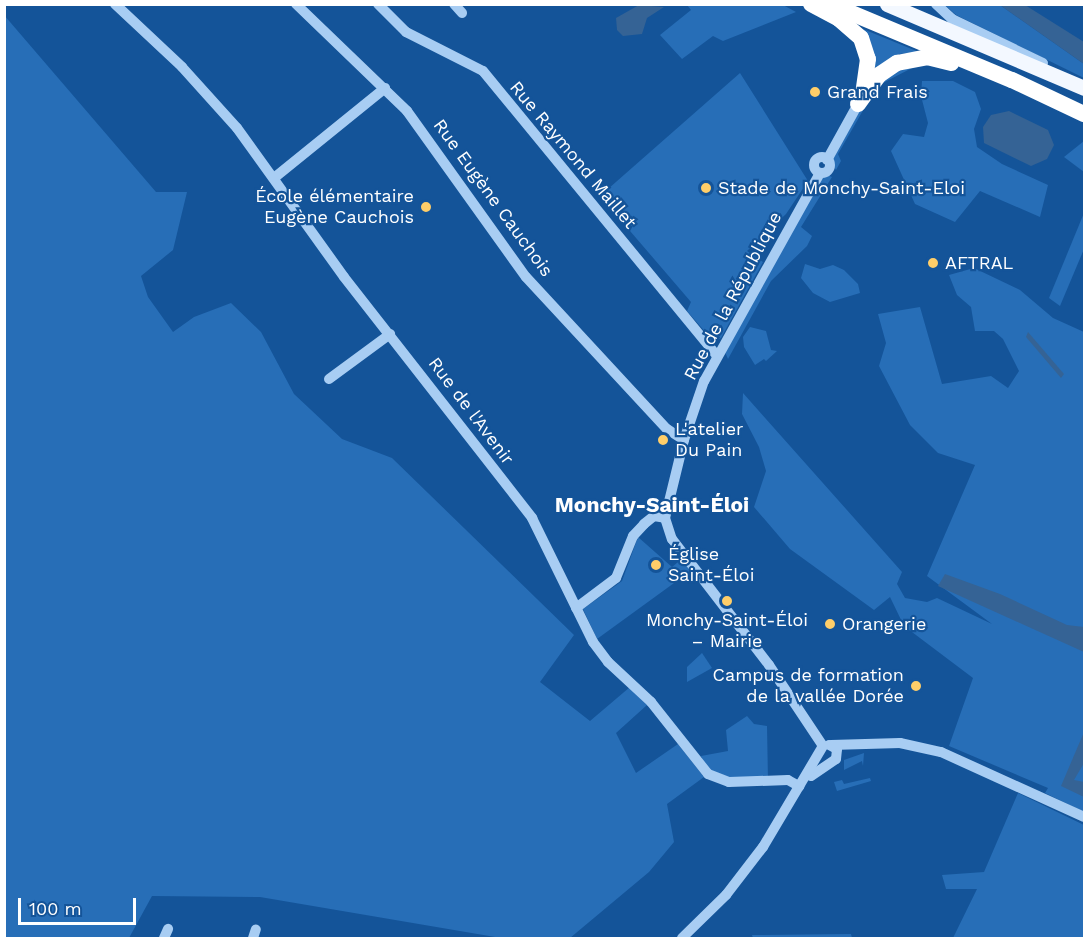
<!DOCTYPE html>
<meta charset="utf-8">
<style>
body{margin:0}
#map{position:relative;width:1089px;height:943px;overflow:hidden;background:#145499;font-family:"Work Sans",sans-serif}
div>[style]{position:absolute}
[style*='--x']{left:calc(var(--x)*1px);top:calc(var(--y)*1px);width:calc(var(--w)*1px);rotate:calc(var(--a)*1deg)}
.green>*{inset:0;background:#276eb7}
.water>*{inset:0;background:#356395}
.minor>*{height:10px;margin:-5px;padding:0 5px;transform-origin:5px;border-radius:5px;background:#a8cdf3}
.minor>.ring{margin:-5px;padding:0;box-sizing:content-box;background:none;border:10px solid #a8cdf3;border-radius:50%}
.major>*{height:15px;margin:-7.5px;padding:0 7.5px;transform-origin:7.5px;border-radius:7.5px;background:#f3f8ff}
.highway>*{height:16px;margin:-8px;padding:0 8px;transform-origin:8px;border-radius:8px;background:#fff}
.dots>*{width:16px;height:16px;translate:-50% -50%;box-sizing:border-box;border:3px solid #145499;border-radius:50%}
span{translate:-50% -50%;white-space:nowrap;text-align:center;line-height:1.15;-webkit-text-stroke:4.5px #145499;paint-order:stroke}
.poi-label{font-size:18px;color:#fff}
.left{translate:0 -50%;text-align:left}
.right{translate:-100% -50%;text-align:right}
.street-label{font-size:18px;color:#fff}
.quarter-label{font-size:21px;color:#fff;font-weight:700}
.frame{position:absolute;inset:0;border:6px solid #fff;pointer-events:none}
.scale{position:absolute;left:18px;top:898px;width:118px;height:27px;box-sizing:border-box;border:3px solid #fff;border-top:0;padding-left:8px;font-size:18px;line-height:21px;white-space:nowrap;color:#fff;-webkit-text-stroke:4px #145499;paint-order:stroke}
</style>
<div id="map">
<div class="green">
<i style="clip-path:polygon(687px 5px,783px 5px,796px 12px,723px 41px,713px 36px,682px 59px,660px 35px,691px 10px)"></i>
<i style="clip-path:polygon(945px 5px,1000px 5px,1084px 64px,1084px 78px,956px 15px)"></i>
<i style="clip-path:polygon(4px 15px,156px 192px,187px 192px,173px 250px,141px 276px,148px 297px,173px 332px,194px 317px,231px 303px,261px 332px,294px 394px,342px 439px,392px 458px,574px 635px,540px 682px,590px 721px,630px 687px,647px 705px,616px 733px,636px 773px,678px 744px,704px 777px,667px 804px,674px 842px,649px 872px,570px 938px,501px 938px,260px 897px,152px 896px,129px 938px,5px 938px)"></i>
<i style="clip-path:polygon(858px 27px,919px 52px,899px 54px,876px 69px)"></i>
<i style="clip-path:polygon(912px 68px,877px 86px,838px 154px,841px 161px,836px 170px,831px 162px,875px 83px,889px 72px)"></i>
<i style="clip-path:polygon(740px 73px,808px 181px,786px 214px,747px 251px,763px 262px,721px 338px,714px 342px,687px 311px,691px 302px,600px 196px)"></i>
<i style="clip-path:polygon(922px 81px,953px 81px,975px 92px,981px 109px,974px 129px,977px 147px,1002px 164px,1048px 185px,1040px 217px,980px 191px,955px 222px,915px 204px,891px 151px,903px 134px,924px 137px,928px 123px,921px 96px)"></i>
<i style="clip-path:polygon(1084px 141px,1084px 172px,1064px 157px)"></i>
<i style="clip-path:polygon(827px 175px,832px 177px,801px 227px,812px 236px,807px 246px,771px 281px,728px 359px,725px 352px,822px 176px)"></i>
<i style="clip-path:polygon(1084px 213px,1084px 249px,1060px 306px,1049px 298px)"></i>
<i style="clip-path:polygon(805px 264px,820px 269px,833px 265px,844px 270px,858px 284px,860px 293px,830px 302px,813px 293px,801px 278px)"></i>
<i style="clip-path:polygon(974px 268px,1020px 290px,1053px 318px,1084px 332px,1084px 812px,1045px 793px,1048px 788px,949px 746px,973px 678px,904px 626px,890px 597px,874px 610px,790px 549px,754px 507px,766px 471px,759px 447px,742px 414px,743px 393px,902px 572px,897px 584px,905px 598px,927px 602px,937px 598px,992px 624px,927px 576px,975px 465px,938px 453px,910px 425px,879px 366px,886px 343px,878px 314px,920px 307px,942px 384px,991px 376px,1008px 388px,1019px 371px,1003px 339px,994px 331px,975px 331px,971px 307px,957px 295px,949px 275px)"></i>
<i style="clip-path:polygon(750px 327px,766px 331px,771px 350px,777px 351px,766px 361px,764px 359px,755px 365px,744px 347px,743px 337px)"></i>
<i style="clip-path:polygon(638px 537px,672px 567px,683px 558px,692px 570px,597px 639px,583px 609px,622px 581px)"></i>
<i style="clip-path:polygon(702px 653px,712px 668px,687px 682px,687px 667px)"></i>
<i style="clip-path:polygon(747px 716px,754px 724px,767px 726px,768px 780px,728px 779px,706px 768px,701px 756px,728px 751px,726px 730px)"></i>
<i style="clip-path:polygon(864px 753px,863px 766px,862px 761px,844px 770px,844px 760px)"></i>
<i style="clip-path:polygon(870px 778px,871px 781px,837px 791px,834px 782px,842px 780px,844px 784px)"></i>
<i style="clip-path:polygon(1018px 793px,1084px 825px,1084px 938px,953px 938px,977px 889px,946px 889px,942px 875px,984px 872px)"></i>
<i style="clip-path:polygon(851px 934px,852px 938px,753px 938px,752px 935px)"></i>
</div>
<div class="water">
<i style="clip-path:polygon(639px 5px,664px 7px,647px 18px,642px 34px,623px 36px,617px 30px,616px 18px)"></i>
<i style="clip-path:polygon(1000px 5px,1025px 5px,1084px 42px,1084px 64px)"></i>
<i style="clip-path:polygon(1009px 111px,1048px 130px,1054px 145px,1047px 159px,1031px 166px,984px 143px,983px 127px,991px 115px)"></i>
<i style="clip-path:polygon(1028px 332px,1064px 374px,1061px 378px,1026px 337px)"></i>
<i style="clip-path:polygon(945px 574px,1000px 594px,1067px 625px,1084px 627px,1084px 652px,938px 586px)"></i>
<i style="clip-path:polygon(1084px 732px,1084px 763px,1074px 780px,1084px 782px,1084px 797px,1061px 786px)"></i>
</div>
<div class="minor">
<i style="--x:115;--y:4;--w:92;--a:43.2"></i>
<i style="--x:182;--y:67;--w:82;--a:48"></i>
<i style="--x:237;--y:128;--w:183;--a:54.3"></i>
<i style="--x:344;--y:277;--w:306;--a:52"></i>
<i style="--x:532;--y:518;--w:138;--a:63.8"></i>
<i style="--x:593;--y:642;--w:25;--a:53"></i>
<i style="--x:608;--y:662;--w:59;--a:42.9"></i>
<i style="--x:651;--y:702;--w:92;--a:51.6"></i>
<i style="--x:708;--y:774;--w:22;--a:21"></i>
<i style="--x:729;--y:782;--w:59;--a:-1.9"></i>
<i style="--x:788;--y:780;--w:13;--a:29"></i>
<i style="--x:296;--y:4;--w:154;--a:43.9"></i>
<i style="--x:407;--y:111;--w:204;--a:54.4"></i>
<i style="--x:526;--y:277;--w:207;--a:47.2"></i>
<i style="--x:667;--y:429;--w:20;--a:33"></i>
<i style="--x:378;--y:4;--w:40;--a:45"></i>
<i style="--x:406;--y:32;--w:86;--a:26.9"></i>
<i style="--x:483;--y:71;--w:369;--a:50.6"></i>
<i style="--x:454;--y:4;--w:12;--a:48"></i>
<i style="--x:936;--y:4;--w:22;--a:43"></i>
<i style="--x:952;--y:19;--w:101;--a:25.8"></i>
<i class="ring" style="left:814px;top:157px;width:6px;height:6px"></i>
<i style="--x:827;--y:160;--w:64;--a:-61"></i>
<i style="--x:820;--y:173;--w:238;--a:119.1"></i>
<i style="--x:704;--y:381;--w:62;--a:108.7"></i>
<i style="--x:684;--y:440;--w:80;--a:103.7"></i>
<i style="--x:665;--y:518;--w:22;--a:72"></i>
<i style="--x:672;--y:539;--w:159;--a:52.4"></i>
<i style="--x:769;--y:665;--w:97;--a:56.3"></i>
<i style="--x:274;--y:178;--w:143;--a:-39"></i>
<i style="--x:329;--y:379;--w:76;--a:-36.4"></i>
<i style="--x:576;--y:608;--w:50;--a:-36.9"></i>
<i style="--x:616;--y:578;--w:45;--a:-68"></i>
<i style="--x:633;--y:536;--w:16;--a:-47"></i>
<i style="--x:644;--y:524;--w:13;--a:-39"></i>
<i style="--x:654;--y:516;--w:11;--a:10"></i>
<i style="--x:831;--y:745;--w:69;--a:-1.7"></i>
<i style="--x:900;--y:743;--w:42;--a:12.4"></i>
<i style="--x:941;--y:752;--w:157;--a:24.4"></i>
<i style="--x:811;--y:776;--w:30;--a:-34"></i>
<i style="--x:836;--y:759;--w:10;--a:-84"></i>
<i style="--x:837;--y:749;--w:9;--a:-153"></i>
<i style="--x:164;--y:938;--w:10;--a:-66"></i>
<i style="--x:253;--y:938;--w:9;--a:-72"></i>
<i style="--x:682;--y:938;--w:62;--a:-44.3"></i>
<i style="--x:726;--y:895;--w:61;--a:-52.4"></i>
<i style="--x:763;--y:847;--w:117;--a:-59.3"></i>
</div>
<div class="major">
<i style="--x:887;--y:4;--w:214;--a:23.1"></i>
</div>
<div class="highway">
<i style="--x:811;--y:4;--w:32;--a:28"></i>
<i style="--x:839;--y:19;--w:29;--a:41"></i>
<i style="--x:861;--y:38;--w:22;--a:72"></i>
<i style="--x:868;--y:59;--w:30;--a:98"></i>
<i style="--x:830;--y:4;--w:197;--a:22.7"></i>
<i style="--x:1012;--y:80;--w:80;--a:25.3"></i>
<i style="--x:858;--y:104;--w:36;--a:-54"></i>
<i style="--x:879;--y:75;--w:22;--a:-34"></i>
<i style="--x:897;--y:63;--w:31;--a:-11"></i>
<i style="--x:927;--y:57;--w:25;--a:14"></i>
</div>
<div class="dots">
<i style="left:815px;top:92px;background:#ffce69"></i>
<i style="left:706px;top:188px;background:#ffce69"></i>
<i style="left:426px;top:207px;background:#ffce69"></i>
<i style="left:933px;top:263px;background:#ffce69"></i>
<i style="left:663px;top:440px;background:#ffce69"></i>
<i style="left:656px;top:565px;background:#ffce69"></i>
<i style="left:727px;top:601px;background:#ffce69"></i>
<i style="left:830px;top:624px;background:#ffce69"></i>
<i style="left:916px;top:686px;background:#ffce69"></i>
</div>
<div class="poi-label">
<span class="left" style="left:827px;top:92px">Grand Frais</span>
<span class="left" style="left:718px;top:188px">Stade de Monchy-Saint-Eloi</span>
<span class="right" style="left:414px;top:207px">École élémentaire<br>Eugène Cauchois</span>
<span class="left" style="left:945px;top:263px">AFTRAL</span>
<span class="left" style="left:675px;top:440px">L'atelier<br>Du Pain</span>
<span class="left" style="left:668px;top:565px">Église<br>Saint-Éloi</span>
<span style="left:727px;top:631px">Monchy-Saint-Éloi<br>– Mairie</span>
<span class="left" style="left:842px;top:624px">Orangerie</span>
<span class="right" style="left:904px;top:686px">Campus de formation<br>de la vallée Dorée</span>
</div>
<div class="street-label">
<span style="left:573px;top:155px;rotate:50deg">Rue Raymond Maillet</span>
<span style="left:493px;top:198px;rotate:54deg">Rue Eugène Cauchois</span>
<span style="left:733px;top:296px;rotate:-62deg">Rue de la République</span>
<span style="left:471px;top:411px;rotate:53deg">Rue de l'Avenir</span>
</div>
<div class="quarter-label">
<span style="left:652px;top:505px">Monchy-Saint-Éloi</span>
</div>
<div class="frame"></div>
<div class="scale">100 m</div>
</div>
